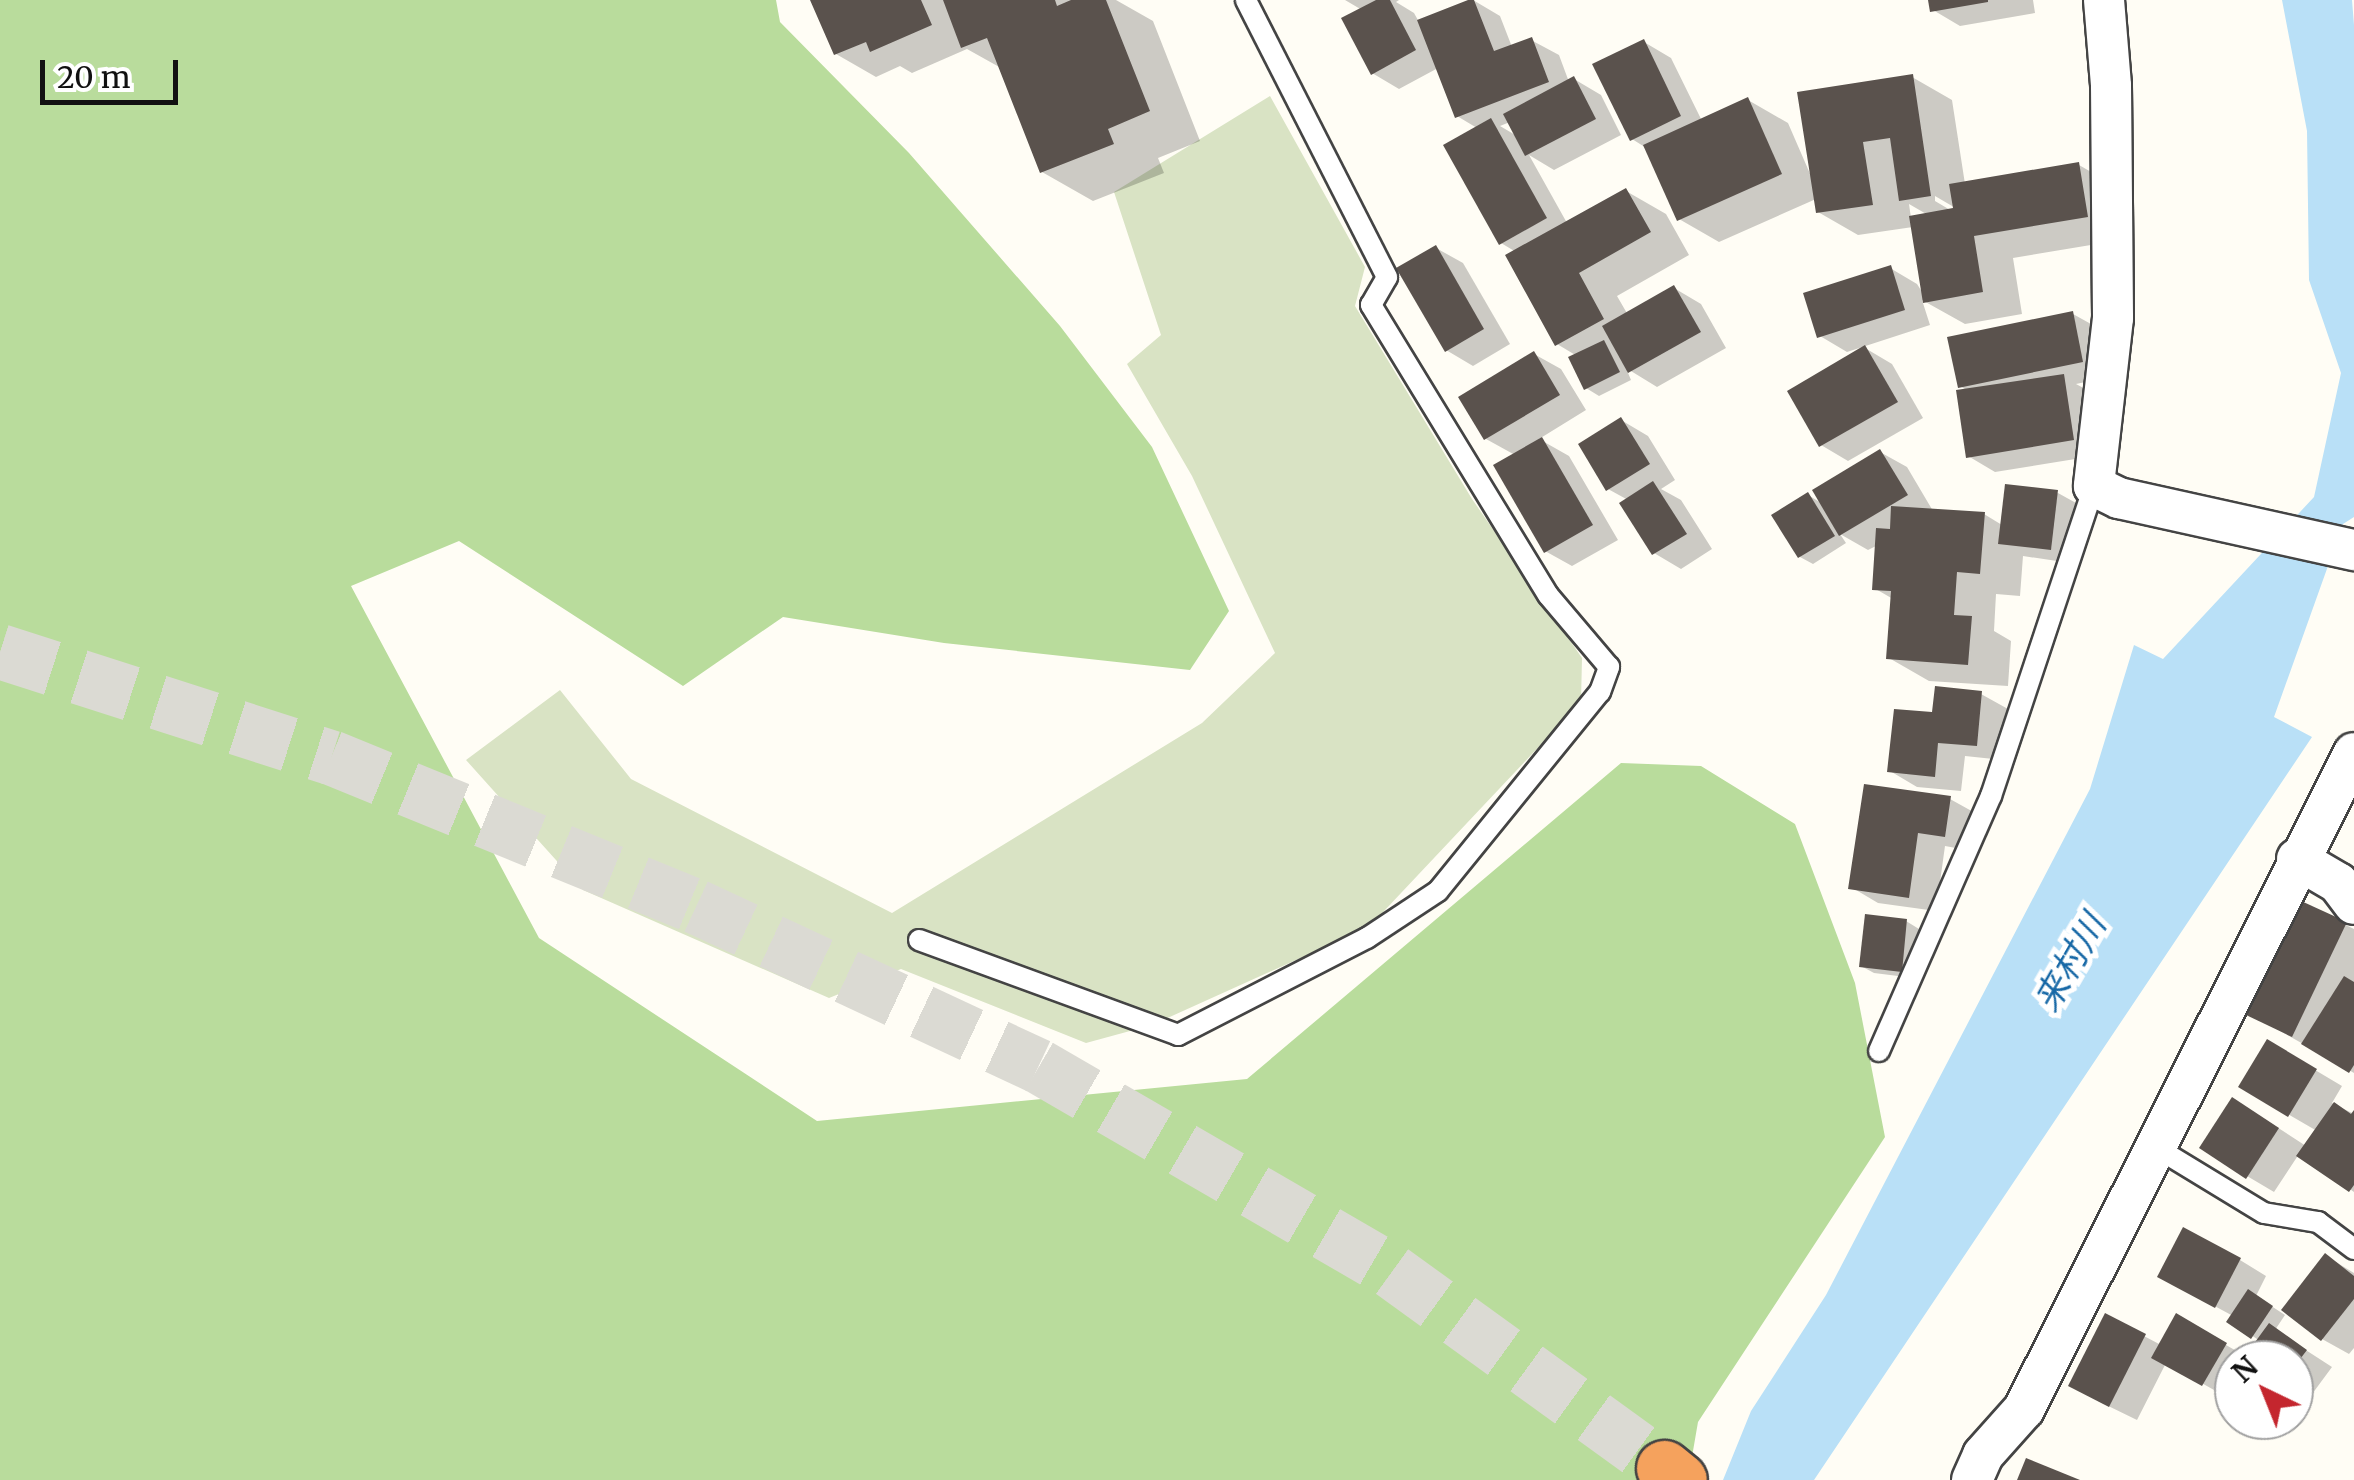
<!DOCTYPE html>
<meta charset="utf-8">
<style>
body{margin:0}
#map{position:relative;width:2354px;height:1480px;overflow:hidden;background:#fffdf5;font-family:Merriweather,"Noto Sans JP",serif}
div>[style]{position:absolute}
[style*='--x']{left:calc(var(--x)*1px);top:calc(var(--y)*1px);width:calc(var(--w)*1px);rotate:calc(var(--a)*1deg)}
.forest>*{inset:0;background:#b9dc9c}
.cemetery>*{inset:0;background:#d9e3c4}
.water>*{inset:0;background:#b9e0f7}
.shadow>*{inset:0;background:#0003}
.building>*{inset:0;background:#5a524d}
.highway-tunnel>*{height:55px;margin-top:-27.5px;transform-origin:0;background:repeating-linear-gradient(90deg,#dbdad3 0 55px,transparent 0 83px)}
.roads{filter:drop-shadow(2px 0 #444) drop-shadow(-2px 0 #444) drop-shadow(0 2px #444) drop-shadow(0 -2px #444)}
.lane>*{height:20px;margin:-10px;padding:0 10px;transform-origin:10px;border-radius:10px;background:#fff}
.street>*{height:40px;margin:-20px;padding:0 20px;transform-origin:20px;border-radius:20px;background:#fff}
.highway>*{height:55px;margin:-27.5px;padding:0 27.5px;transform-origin:27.5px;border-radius:27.5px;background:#f5a25d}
span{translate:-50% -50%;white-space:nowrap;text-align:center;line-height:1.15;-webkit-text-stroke:10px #fff;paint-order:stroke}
.water-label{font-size:35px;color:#1768a6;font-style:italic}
.north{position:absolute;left:2214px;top:1340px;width:100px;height:100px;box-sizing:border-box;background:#fff;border:2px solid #a0a0a0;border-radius:50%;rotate:317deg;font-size:28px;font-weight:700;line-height:40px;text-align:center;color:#111}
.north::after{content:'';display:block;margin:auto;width:35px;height:45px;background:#c4262e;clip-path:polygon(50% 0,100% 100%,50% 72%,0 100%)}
.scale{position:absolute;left:40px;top:60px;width:138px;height:45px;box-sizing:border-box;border:5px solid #111;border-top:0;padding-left:12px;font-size:30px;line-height:35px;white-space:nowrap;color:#111;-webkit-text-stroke:8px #fff;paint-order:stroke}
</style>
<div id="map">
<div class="forest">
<i style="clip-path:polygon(0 0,776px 0,780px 22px,909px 153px,1060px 326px,1152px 447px,1229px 611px,1190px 670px,944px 643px,783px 617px,683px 686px,459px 541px,351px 586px,539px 938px,817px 1121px,1247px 1079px,1621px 763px,1701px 766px,1795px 824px,1855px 983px,1885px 1137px,1698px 1422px,1688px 1480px,0 1480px)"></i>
</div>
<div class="cemetery">
<i style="clip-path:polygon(1270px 96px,1365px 267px,1355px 306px,1472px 499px,1582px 658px,1581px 702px,1369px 927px,1152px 1025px,1086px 1043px,901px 969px,829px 998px,583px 890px,466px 760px,560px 690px,631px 779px,892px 913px,1202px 723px,1275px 653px,1192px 476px,1127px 364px,1161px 335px,1114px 192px)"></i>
</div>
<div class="water">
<i style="clip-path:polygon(2282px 0,2352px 0,2354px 25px,2354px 517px,2343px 524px,2274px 717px,2312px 737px,1814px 1480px,1723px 1480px,1751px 1411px,1826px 1295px,2090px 789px,2134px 645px,2163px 659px,2314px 497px,2341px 373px,2309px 280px,2307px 131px)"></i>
</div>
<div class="shadow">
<i style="clip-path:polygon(813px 0,1116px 0,1153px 21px,1200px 141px,1158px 158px,1164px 173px,1093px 201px,1042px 172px,1001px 68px,967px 49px,912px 73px,900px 66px,876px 77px,836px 54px)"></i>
<i style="clip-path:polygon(evenodd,1345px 0,1399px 0,1396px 2px,1414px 13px,1419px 22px,1473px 0,1500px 16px,1512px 47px,1531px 40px,1559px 55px,1569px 82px,1574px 79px,1601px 95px,1621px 135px,1554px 170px,1529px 155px,1567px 223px,1626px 191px,1666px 214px,1689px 255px,1617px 296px,1628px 315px,1674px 288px,1701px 304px,1726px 348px,1657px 387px,1626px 368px,1631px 380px,1599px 396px,1586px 388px,1577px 356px,1557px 344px,1516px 252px,1501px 243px,1477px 128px,1457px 116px,1438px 68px,1399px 89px,1372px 73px,1362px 10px,1345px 0,1510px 122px,1517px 136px,1500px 126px,1510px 122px)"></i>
<i style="clip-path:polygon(1931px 0,2033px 0,2035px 13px,1960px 26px,1933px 10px)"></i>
<i style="clip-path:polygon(evenodd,1644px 42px,1671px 58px,1702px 121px,1748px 100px,1788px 123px,1811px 176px,1912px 77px,1952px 100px,1965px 184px,2079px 165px,2119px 188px,2127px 239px,2013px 258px,2022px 314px,1965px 324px,1922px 300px,1930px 325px,1847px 352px,1820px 336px,1890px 268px,1917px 284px,1924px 295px,1913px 227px,1858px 235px,1818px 212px,1816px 199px,1719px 242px,1679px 219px,1648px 149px,1632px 139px,1644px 42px,1935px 196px,1964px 213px,1962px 217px,1935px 201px,1935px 196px,1644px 42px,1909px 204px,1928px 215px,1911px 218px,1909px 204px)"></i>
<i style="clip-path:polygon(1436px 248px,1463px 263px,1510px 344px,1473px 366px,1446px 350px)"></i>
<i style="clip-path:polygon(2073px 314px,2100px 329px,2109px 377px,2076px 384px,2091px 392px,2100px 455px,1995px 472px,1968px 456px,1968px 391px,1960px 386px)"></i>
<i style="clip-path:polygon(1865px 348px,1892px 364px,1923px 418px,1848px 461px,1821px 445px)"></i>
<i style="clip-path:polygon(1534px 354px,1561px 369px,1586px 410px,1539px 439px,1569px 456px,1618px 540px,1572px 566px,1545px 551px,1515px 455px,1486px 439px)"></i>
<i style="clip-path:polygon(1621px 420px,1648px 436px,1675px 480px,1661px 489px,1681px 500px,1712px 549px,1681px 569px,1654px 553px,1628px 500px,1608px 489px)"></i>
<i style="clip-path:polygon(1880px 452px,1907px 467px,1933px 511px,1984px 514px,2002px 525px,2058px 493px,2085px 508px,2077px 564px,2023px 556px,2020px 596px,1996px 594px,1994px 631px,2011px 641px,2008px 686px,1929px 681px,1889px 658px,1893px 599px,1874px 588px,1878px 545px,1868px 550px,1840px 534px,1846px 543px,1813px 564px,1800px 557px,1808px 495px,1823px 504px)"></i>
<i style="clip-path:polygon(1981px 694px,2008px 709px,2003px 760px,1965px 756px,1961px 791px,1917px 787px,1890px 771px,1934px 714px)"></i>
<i style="clip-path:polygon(1950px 799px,1977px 814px,1972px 851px,1945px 846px,1936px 911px,1878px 903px,1851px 887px)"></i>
<i style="clip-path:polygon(2300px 903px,2354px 929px,2354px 1073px,2275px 1028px)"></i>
<i style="clip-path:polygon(1906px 921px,1919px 929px,1914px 978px,1874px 973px,1861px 966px)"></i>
<i style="clip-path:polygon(2268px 1042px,2342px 1086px,2332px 1103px,2354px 1114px,2354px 1192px,2299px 1154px,2274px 1192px,2247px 1176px,2260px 1116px,2306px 1146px,2317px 1131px,2241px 1087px)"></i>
<i style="clip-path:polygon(2326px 1256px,2354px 1273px,2354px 1348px,2349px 1354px,2322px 1339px)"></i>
<i style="clip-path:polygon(2240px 1260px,2266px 1276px,2256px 1296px,2285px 1315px,2275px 1330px,2332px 1367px,2304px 1405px,2294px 1399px,2294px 1360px,2234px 1360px,2230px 1399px,2166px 1363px,2137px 1420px,2098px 1401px,2106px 1316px,2161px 1345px,2177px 1317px,2247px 1357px,2260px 1341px,2230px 1321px,2233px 1316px,2187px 1291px)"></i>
</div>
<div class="building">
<i style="clip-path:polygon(810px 0,921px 0,932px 25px,870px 52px,866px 42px,834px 55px)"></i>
<i style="clip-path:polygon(943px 0,1055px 0,1057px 6px,1071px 0,1106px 0,1150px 111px,1108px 129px,1114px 144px,1040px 173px,987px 38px,961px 48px)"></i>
<i style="clip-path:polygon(1376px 0,1390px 0,1416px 50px,1371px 75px,1341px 18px)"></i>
<i style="clip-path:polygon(1468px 0,1474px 0,1494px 51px,1532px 37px,1549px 82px,1455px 118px,1417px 20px)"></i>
<i style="clip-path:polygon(1928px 0,1988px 0,1988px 2px,1930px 12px)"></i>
<i style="clip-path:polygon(1644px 39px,1681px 116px,1630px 141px,1592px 64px)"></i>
<i style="clip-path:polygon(1913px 74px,1931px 196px,1899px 201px,1890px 138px,1863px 142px,1873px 205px,1816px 213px,1797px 92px)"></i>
<i style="clip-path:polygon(1574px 76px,1596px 119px,1525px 156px,1503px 114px)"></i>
<i style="clip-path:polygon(1748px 97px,1782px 174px,1677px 221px,1643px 145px)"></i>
<i style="clip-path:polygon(1491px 118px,1547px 218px,1499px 245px,1443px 145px)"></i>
<i style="clip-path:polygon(2079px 162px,2088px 217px,1974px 236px,1983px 292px,1923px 303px,1909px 216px,1953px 208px,1949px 184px)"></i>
<i style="clip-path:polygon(1626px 188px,1651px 232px,1579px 273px,1604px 319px,1555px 346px,1505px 255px)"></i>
<i style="clip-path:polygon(1436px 245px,1484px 329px,1445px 352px,1396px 268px)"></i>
<i style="clip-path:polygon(1891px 265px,1905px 310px,1817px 338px,1803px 293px)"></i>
<i style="clip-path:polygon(1674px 285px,1701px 332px,1628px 373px,1602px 326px)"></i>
<i style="clip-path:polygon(2073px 311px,2083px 362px,1958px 388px,1947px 337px)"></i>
<i style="clip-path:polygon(1604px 340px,1620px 372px,1584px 390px,1568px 357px)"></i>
<i style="clip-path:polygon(1865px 345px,1898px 402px,1819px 447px,1787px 391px)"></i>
<i style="clip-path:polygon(1534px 351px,1560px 395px,1484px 440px,1458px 397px)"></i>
<i style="clip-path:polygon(2064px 374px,2074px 440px,1966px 458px,1956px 390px)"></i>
<i style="clip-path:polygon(1621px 417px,1650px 464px,1606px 491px,1578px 444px)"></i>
<i style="clip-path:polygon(1542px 437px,1593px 525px,1544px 553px,1493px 465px)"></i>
<i style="clip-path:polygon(1880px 449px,1908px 495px,1839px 536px,1812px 490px)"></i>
<i style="clip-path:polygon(1653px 481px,1687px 534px,1652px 555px,1619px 503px)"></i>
<i style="clip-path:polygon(2005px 484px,2058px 490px,2051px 550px,1998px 544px)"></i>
<i style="clip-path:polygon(1808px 492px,1835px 536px,1798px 558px,1771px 515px)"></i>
<i style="clip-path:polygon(1891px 506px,1985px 512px,1980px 574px,1957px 572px,1954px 615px,1972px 616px,1968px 665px,1886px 659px,1891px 591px,1872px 590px,1876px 528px,1890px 529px)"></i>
<i style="clip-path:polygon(1935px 686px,1982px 691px,1977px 746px,1938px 743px,1935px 777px,1887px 772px,1894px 709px,1932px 712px)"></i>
<i style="clip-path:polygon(1864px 784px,1951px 796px,1945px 837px,1918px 833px,1909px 898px,1848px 889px)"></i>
<i style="clip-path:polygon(2299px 900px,2347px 922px,2292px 1037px,2244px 1014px)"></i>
<i style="clip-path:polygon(1865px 914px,1907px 919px,1902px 972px,1859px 967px)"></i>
<i style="clip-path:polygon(2344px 976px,2354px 982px,2354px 1065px,2349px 1073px,2301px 1044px)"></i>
<i style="clip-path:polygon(2267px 1039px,2317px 1069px,2288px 1117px,2238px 1087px)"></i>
<i style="clip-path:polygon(2232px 1097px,2279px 1128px,2246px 1179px,2199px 1148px)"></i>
<i style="clip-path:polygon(2334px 1102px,2351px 1114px,2354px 1110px,2354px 1185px,2349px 1192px,2296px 1156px)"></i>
<i style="clip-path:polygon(2183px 1227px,2241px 1258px,2215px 1308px,2157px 1277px)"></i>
<i style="clip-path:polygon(2325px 1253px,2354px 1276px,2354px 1299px,2321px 1341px,2281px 1310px)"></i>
<i style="clip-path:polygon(2248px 1289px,2273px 1306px,2251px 1339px,2226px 1322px)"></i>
<i style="clip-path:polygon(2105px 1313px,2146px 1334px,2109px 1407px,2068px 1386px)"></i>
<i style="clip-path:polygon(2176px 1313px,2227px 1343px,2202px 1386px,2151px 1358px)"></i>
<i style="clip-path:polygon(2269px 1323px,2307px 1350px,2294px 1367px,2294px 1360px,2242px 1360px)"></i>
<i style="clip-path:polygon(2026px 1458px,2080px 1480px,2017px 1480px)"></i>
</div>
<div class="highway-tunnel">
<i style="--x:0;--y:651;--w:348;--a:17.8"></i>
<i style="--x:331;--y:757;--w:394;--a:22.2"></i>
<i style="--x:696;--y:906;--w:378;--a:25"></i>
<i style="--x:1039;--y:1066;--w:408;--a:30.1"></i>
<i style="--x:1392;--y:1271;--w:336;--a:35.9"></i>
</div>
<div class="roads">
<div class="lane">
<i style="--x:919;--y:940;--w:276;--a:20.1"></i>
<i style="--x:1178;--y:1035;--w:212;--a:-27.2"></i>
<i style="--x:1367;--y:938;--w:85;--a:-33.5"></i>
<i style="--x:1438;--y:891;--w:257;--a:-50.9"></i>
<i style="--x:1600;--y:692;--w:27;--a:-70"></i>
<i style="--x:1609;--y:667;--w:94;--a:-130.3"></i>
<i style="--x:1548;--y:595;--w:340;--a:-121.4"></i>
<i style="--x:1371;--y:305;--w:32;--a:-60"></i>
<i style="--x:1387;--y:277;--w:311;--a:-117"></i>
<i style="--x:1879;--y:1051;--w:279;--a:-66.3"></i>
<i style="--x:1991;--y:796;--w:327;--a:-71.6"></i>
<i style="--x:2157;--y:1148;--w:125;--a:31.3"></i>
<i style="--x:2264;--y:1213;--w:55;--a:9.5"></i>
<i style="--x:2318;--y:1222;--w:45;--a:36.9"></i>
</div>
<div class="street">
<i style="--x:2104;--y:0;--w:86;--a:85.3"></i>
<i style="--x:2111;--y:86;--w:232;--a:89.5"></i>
<i style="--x:2113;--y:318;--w:169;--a:96.5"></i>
<i style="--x:2094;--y:486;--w:28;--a:26"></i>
<i style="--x:2119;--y:498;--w:241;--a:12.5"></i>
<i style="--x:2297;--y:859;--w:48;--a:30.3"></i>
<i style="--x:2338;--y:883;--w:26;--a:53"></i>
<i style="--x:1972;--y:1480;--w:27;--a:-66"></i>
<i style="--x:1983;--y:1455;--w:62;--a:-48.3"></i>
<i style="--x:2024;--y:1409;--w:734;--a:-63.3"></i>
</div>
<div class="highway">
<i style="--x:1664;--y:1468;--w:19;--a:39"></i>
</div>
</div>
<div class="water-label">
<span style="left:2070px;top:963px;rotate:-60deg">来村川</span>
</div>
<div class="north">N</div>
<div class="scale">20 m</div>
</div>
